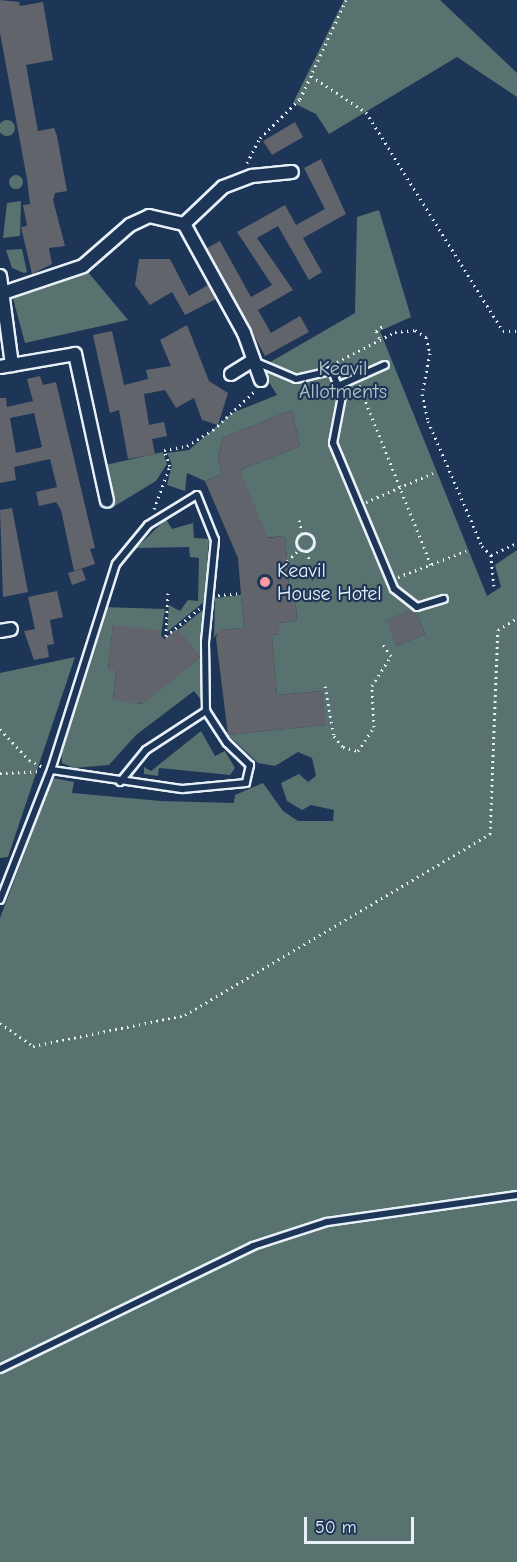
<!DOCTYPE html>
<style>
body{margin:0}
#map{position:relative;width:517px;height:1562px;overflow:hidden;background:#1d3557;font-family:"Comic Neue",sans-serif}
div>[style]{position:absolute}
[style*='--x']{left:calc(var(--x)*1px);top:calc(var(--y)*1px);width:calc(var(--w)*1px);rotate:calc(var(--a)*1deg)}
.green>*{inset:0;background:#58726f}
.round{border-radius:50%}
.building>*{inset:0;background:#62646c}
.path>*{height:3px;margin-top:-1.5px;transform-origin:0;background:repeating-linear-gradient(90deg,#e8f1f8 0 1.5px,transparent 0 6px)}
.path>.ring{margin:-1.5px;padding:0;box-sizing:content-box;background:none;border:3px solid #e8f1f8;border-radius:50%}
.roads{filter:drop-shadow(2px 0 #e8f1f8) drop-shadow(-2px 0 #e8f1f8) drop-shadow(0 2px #e8f1f8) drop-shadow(0 -2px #e8f1f8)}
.lane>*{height:6px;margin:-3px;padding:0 3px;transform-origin:3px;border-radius:3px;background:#1d3557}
.street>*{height:12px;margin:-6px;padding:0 6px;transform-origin:6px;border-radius:6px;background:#1d3557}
.dots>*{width:16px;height:16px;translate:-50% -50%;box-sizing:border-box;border:3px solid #1d3557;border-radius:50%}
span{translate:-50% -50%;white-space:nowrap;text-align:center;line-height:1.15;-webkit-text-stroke:4.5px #1d3557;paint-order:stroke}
.park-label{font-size:20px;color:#b6c5c8}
.poi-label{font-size:20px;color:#e8f1f8}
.left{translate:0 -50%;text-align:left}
.scale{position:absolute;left:304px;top:1517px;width:110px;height:27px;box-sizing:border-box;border:3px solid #e8f1f8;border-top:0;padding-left:8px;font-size:18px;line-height:21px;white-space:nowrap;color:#e8f1f8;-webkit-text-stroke:4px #1d3557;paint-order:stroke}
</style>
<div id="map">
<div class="green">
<i style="clip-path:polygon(344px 0,440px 0,517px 73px,517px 97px,457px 57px,329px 134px,316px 114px,293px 103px)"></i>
<i class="round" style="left:-1px;top:120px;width:16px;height:16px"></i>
<i class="round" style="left:9px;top:175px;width:14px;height:14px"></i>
<i style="clip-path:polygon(21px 201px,20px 236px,3px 238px,7px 203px)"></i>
<i style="clip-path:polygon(evenodd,379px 210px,411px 317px,380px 331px,487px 596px,501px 587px,495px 565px,517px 550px,517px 1562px,0 1562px,0 918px,53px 778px,74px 782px,72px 793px,161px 801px,234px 803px,235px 795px,263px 783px,283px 811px,298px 821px,333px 821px,334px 810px,311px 805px,302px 810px,287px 801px,281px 783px,299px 774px,308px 782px,316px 776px,312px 758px,298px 752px,275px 766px,258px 763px,228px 735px,325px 725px,322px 691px,277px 695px,272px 635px,279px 634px,278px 623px,297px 621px,295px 595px,290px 595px,285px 536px,264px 538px,240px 470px,300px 446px,292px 410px,223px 438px,218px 457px,222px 474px,205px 481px,187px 473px,185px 491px,167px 485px,172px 465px,167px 453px,189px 450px,232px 413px,277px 395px,260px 368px,355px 313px,357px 217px,379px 210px,409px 611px,418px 616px,425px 634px,397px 646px,387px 620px,409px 611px)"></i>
<i style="clip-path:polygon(22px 249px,27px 272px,24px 273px,12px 268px,6px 250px)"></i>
<i style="clip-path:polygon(83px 266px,128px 320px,25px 343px,11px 291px)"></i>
<i style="clip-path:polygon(163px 452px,167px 464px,156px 481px,113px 507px,101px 466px)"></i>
<i style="clip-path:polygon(166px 519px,172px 529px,193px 523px,194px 538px,209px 539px,205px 601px,167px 632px,169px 605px,180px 611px,188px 600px,198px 601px,199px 558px,190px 557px,189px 547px,137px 548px,130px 554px)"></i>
<i style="clip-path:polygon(241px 595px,244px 628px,219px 630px,214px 638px,215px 598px)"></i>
<i style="clip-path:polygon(102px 607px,165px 609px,161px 635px,113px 626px,108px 669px,116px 670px,113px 699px,142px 704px,200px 657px,178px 630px,204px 609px,200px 657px,205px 689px,202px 701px,194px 691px,136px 735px,109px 765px,74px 768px,62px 763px,61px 750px)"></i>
<i style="clip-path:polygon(75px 657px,8px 857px,0 858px,0 673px)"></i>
<i style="clip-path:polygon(201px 731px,215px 756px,225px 751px,235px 768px,230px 775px,159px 768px,158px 776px,144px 774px,144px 767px,151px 771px)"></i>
</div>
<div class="building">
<i style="clip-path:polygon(0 0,19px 2px,20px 6px,43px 2px,53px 60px,26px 65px,38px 131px,54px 128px,57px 136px,67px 191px,55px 193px,53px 200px,65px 246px,49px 248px,52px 264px,32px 274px,21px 227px,27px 226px,23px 205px,30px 204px,27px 179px,0 33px)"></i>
<i style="clip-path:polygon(295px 122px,303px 137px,272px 155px,263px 141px)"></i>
<i style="clip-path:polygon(321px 159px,346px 214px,303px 238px,322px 272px,309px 280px,278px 226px,257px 238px,293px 290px,258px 310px,271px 333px,300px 316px,309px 332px,265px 356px,207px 248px,220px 241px,251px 297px,272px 285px,237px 232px,285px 205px,296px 225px,325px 209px,304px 168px)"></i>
<i style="clip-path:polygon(139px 259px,170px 259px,189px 296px,208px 285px,216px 299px,185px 315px,172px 292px,150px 305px,135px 285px)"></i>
<i style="clip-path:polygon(187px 325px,209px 381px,228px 393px,218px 425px,202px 420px,194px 398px,176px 408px,165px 390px,144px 394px,149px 425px,164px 422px,167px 436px,152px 439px,155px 454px,128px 459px,119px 410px,110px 413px,93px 335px,112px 331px,124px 385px,148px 379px,146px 370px,171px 366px,160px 340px)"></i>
<i style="clip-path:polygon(evenodd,40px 376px,43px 385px,56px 382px,95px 548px,90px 549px,95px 564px,74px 571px,61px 510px,56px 502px,39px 506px,36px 492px,57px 487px,50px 459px,14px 467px,16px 480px,0 483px,0 398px,6px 398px,7px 407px,33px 401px,27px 379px,40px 376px,34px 413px,42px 447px,16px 453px,10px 418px,34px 413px)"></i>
<i style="clip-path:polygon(292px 410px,300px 446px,240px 470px,268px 538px,285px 536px,290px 595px,295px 594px,297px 621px,278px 623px,280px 634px,272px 635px,277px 695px,322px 691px,326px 725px,228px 735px,216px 638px,218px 630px,244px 628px,241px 595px,238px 558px,205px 481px,222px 474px,218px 457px,223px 438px)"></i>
<i style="clip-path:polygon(12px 508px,28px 592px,3px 597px,0 510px)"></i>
<i style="clip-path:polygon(82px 569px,86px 580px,72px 585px,68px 573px)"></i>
<i style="clip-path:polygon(57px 591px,63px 617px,50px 620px,54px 644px,47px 645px,49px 657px,34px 660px,24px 631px,35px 629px,28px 597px)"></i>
<i style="clip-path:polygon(409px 611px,418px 616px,425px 634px,397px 646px,386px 620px)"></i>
<i style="clip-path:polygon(113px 625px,157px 630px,164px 639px,177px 628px,200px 657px,143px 704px,113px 700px,116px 670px,108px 670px)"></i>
</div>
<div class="path">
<i style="--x:311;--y:76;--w:66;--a:33.2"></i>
<i style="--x:366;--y:112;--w:258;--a:58"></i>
<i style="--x:503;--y:331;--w:14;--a:0"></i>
<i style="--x:247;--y:163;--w:28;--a:-63"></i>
<i style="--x:260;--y:138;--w:56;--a:-44.3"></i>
<i style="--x:300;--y:99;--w:109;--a:-65.1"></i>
<i style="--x:379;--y:338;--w:8;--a:-113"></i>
<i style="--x:376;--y:331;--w:10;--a:-37"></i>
<i style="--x:337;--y:362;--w:65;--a:-27.3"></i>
<i style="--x:395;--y:332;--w:20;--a:-6"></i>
<i style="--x:415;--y:330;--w:13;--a:32"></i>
<i style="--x:426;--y:337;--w:16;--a:76"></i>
<i style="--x:430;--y:353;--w:42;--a:101"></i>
<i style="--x:422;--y:394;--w:28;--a:77"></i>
<i style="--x:428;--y:421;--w:136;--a:66.6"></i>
<i style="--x:482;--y:546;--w:13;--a:45"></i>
<i style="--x:359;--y:385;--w:194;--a:68.2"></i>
<i style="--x:366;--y:502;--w:73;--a:-23.4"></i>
<i style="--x:154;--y:509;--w:46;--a:-69.6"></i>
<i style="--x:170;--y:466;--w:17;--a:-111"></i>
<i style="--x:164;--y:450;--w:23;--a:-10"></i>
<i style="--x:187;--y:446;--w:31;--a:-32"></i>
<i style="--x:213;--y:430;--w:57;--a:-42.9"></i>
<i style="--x:299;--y:520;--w:12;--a:76"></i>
<i class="ring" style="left:296px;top:533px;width:15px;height:15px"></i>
<i style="--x:307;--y:551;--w:9;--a:77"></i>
<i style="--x:287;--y:561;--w:16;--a:-43"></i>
<i style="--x:398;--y:577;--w:73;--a:-20.9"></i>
<i style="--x:494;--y:586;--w:31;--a:-96"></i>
<i style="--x:491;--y:555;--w:29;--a:-25"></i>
<i style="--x:168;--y:593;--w:43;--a:92.7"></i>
<i style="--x:166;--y:636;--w:43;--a:-39.3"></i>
<i style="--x:218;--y:595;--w:23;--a:-5"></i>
<i style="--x:325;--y:686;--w:51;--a:79.8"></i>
<i style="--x:334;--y:736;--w:14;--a:51"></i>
<i style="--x:343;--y:747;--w:16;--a:15"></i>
<i style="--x:358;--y:751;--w:29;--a:-56"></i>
<i style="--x:374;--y:727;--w:41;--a:-92.8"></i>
<i style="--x:372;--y:686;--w:36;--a:-58"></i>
<i style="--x:391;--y:656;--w:16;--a:-125"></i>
<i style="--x:0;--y:729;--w:42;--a:46.9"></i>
<i style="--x:29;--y:760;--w:16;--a:27"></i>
<i style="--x:0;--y:773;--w:42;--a:-2.7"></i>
<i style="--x:0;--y:1023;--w:40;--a:34.9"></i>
<i style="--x:33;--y:1046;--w:155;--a:-11.5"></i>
<i style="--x:185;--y:1015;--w:355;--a:-30.7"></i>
<i style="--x:490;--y:834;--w:204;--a:-87.8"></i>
<i style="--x:498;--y:630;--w:22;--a:-32"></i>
</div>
<div class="roads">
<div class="lane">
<i style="--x:256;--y:362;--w:43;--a:23"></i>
<i style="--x:296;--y:379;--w:37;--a:-13"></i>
<i style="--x:332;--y:371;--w:27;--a:68"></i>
<i style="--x:342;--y:396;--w:48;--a:100.8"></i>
<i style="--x:333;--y:443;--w:158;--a:67.3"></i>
<i style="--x:394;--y:589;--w:29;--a:38"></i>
<i style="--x:417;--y:607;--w:28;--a:-17"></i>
<i style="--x:340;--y:385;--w:49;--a:-24"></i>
<i style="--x:120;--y:782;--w:41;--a:-50.9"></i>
<i style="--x:146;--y:750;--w:72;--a:-33"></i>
<i style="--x:0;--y:900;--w:140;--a:-68.6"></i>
<i style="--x:51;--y:770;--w:216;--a:-72.5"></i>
<i style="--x:116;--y:564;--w:50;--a:-50.6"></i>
<i style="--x:148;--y:525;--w:57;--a:-31.5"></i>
<i style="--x:197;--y:495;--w:48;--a:68.2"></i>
<i style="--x:215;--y:540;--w:102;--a:95.6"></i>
<i style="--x:205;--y:642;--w:69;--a:89.2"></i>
<i style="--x:206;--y:711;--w:38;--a:57"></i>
<i style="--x:227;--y:743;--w:32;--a:44"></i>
<i style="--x:250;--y:765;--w:18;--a:103"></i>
<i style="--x:246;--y:783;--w:64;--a:174.6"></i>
<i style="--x:182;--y:789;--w:132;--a:-171.7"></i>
<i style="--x:0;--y:1369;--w:281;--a:-25.9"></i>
<i style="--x:253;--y:1246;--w:78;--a:-18"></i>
<i style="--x:327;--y:1222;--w:192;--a:-8.1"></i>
</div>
<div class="street">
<i style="--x:0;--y:276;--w:90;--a:82.3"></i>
<i style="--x:3;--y:293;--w:84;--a:-18.6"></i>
<i style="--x:83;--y:266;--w:62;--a:-41.1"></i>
<i style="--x:130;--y:225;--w:21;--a:-25"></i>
<i style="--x:149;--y:216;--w:36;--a:13"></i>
<i style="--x:0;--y:367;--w:76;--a:-9.8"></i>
<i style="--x:75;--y:354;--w:150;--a:77.7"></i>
<i style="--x:231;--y:374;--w:26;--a:-32"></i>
<i style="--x:261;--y:380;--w:50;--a:-109.9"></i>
<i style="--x:244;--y:333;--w:124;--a:-118.8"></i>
<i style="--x:184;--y:224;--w:54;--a:-43.5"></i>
<i style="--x:223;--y:187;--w:31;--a:-21"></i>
<i style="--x:252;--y:176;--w:40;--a:-5.7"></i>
<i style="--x:0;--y:631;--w:11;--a:-10"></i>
</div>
</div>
<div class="dots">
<i style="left:265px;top:582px;background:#ff9aa2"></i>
</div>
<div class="park-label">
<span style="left:343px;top:380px">Keavil<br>Allotments</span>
</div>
<div class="poi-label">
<span class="left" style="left:277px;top:582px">Keavil<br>House Hotel</span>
</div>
<div class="scale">50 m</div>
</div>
